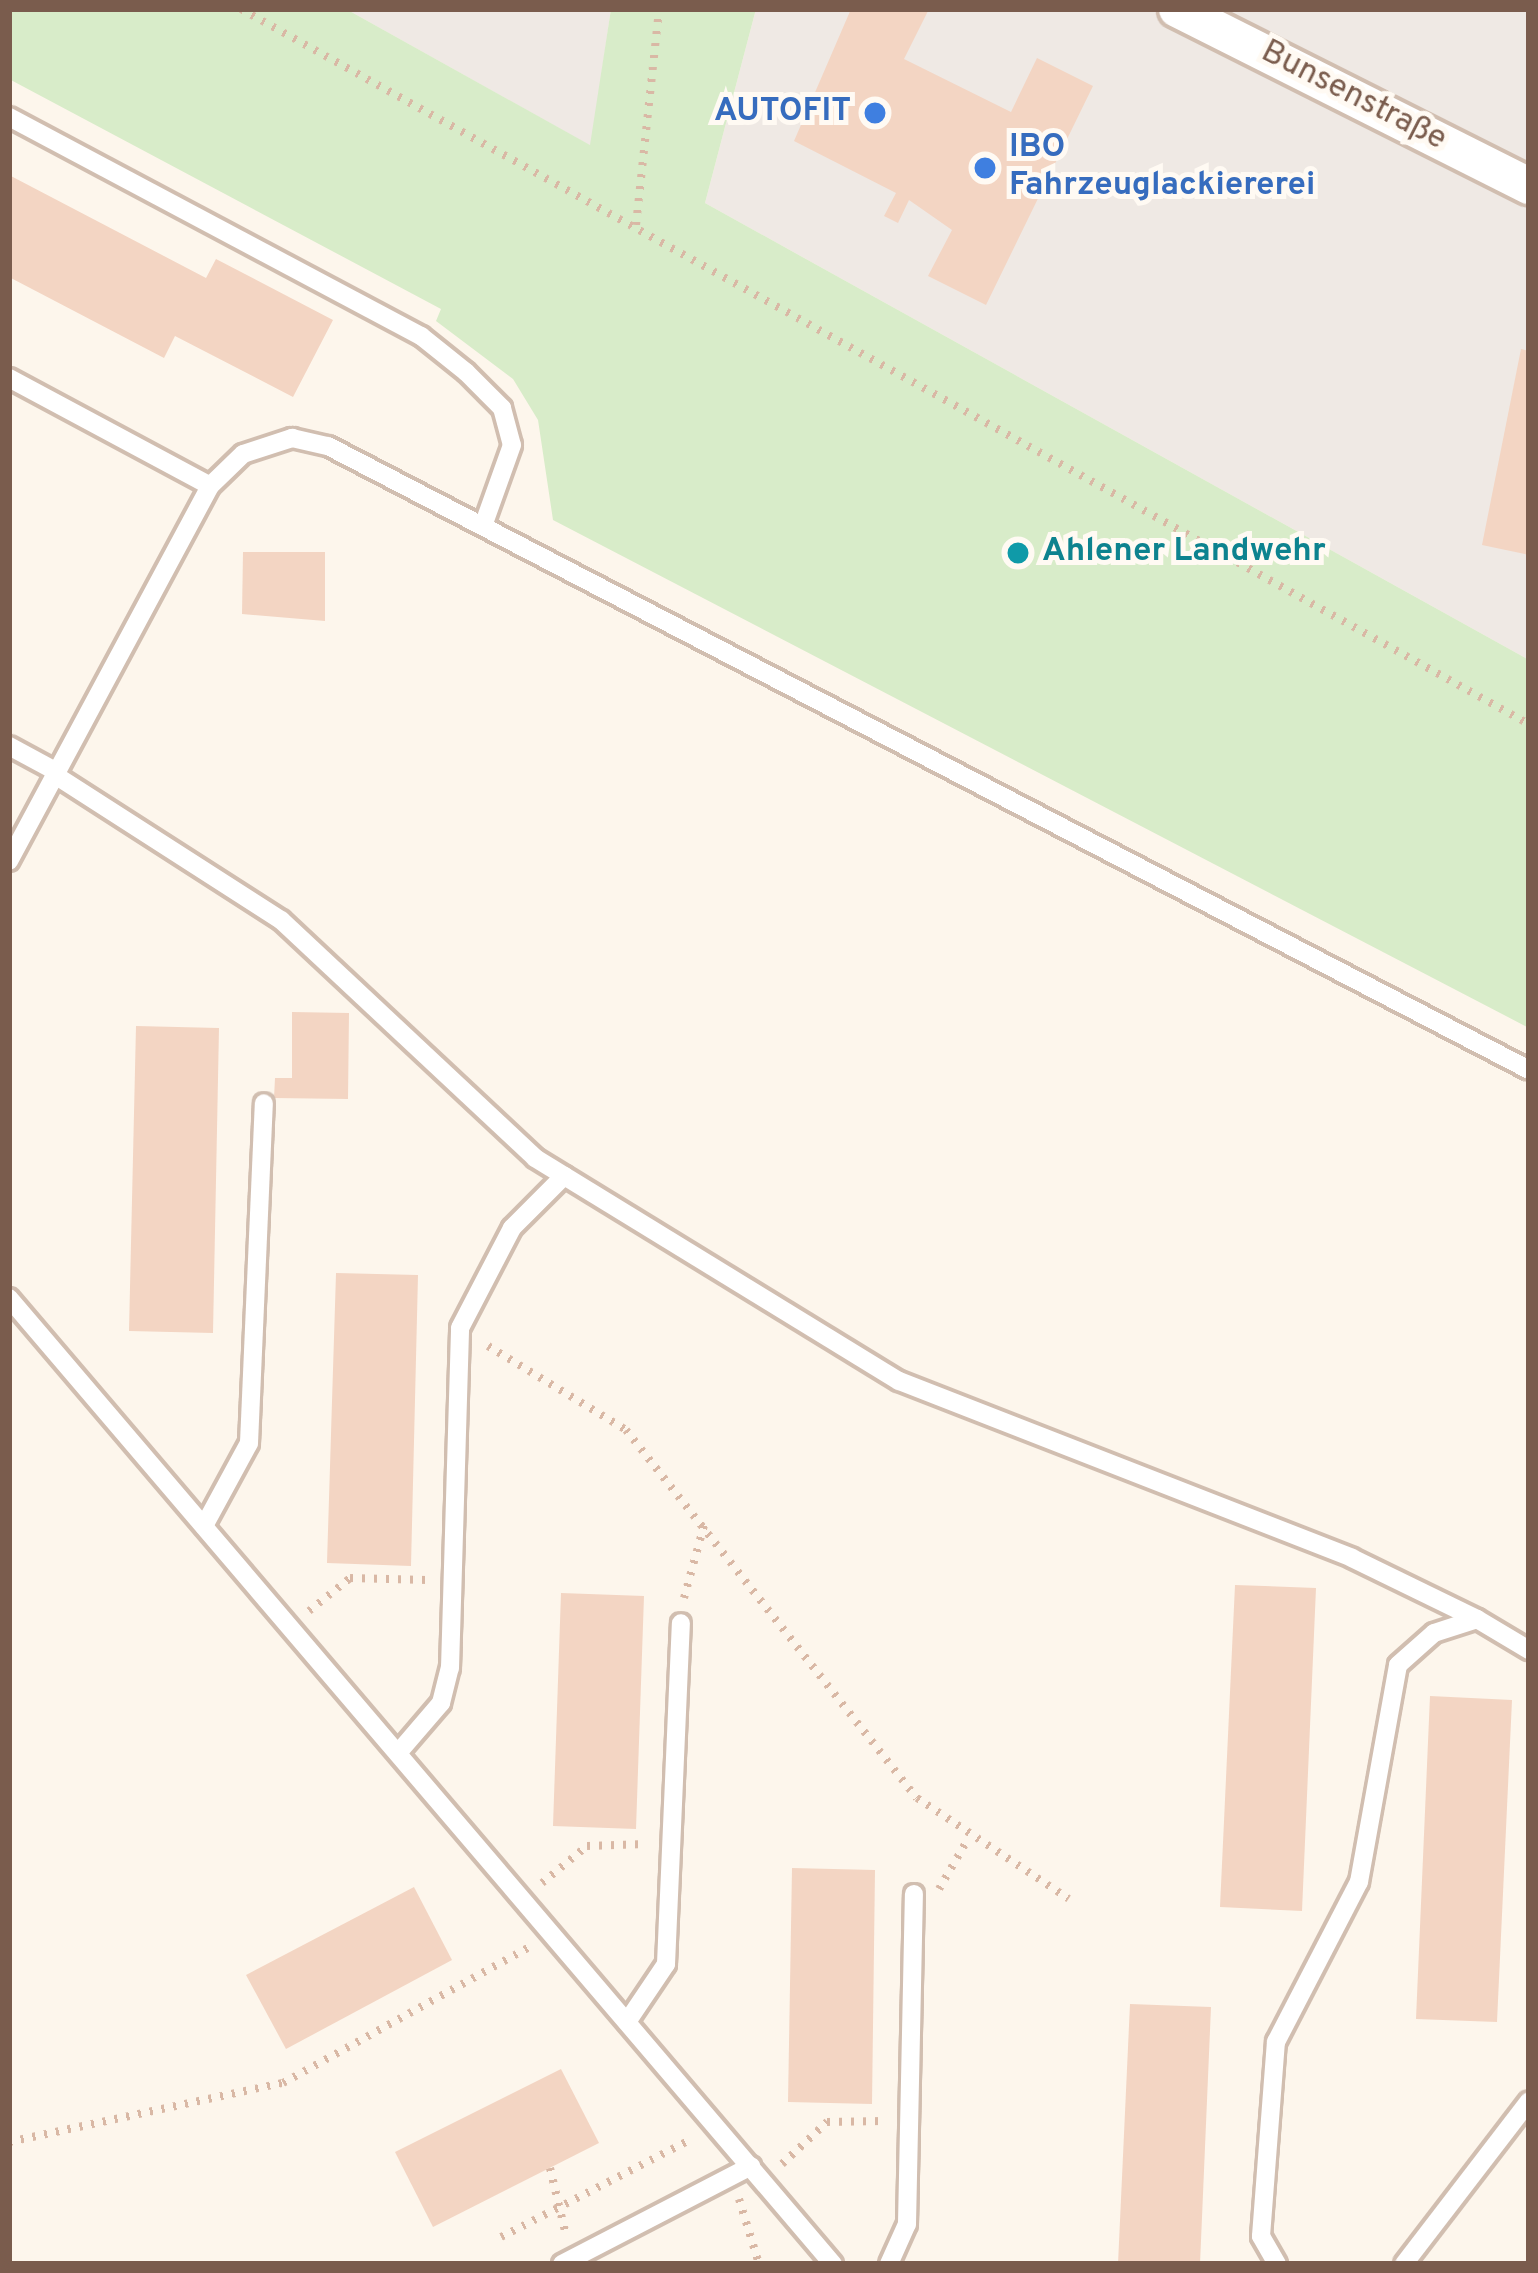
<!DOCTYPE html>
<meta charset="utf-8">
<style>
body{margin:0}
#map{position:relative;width:1538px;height:2273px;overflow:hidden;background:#fdf6ec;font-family:Overpass,sans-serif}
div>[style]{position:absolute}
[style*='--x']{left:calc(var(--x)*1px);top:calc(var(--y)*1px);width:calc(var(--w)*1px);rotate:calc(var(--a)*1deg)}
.industrial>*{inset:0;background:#efe9e4}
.green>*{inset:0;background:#d8ecc9}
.building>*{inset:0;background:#f3d5c3}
.path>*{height:8px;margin-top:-4px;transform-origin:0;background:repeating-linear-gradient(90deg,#d9b8a5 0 3px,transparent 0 12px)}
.roads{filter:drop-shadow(3px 0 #d1beb0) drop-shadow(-3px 0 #d1beb0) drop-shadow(0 3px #d1beb0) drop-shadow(0 -3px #d1beb0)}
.service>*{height:18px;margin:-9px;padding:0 9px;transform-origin:9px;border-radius:9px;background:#fff}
.minor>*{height:36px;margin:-18px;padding:0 18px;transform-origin:18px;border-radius:18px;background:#fff}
.dots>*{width:33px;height:33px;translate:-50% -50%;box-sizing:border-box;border:6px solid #fffaf3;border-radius:50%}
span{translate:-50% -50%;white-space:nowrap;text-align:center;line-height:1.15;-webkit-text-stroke:10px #fffaf3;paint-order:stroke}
.street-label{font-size:33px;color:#7a5c4d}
.shop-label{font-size:33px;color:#366cbe;font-weight:700}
.right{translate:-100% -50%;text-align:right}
.left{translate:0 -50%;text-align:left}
.culture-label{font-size:33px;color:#0d838f;font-weight:700}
.frame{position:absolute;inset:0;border:12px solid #7a5c4d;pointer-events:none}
</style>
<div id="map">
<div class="industrial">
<i style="clip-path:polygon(346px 9px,611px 9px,591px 146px)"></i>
<i style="clip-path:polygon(756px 9px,1529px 9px,1529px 660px,705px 203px)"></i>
</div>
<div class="green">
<i style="clip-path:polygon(9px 9px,346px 9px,590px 145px,611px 9px,756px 9px,705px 203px,1529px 660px,1529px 1028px,553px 520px,538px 420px,513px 379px,436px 321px,441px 309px,9px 79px)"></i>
</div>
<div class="building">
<i style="clip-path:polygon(851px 9px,929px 9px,904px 59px,1011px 112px,1037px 58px,1093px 86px,986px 305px,928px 276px,952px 230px,909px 200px,898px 223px,884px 216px,896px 193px,794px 141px)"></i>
<i style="clip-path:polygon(9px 175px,206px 278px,216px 259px,333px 320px,293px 397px,175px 336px,164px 358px,9px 277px)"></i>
<i style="clip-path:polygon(1521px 349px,1529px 351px,1529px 555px,1482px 545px)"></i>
<i style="clip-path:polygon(243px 552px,325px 552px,325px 621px,242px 614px)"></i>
<i style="clip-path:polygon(292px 1012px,349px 1013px,348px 1099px,274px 1098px,275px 1078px,292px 1078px)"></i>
<i style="clip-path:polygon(136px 1026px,219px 1028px,213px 1333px,129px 1331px)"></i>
<i style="clip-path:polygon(336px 1273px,418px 1275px,411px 1566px,327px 1563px)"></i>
<i style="clip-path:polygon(1235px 1585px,1316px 1588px,1302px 1911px,1220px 1907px)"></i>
<i style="clip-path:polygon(561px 1593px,644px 1596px,636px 1829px,553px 1826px)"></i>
<i style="clip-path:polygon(1430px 1696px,1512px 1700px,1497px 2022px,1416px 2019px)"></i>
<i style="clip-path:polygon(792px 1868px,875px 1870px,872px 2104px,788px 2102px)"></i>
<i style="clip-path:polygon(414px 1887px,452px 1960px,286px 2049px,246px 1975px)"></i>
<i style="clip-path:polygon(1130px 2004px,1211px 2007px,1200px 2264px,1118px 2264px)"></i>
<i style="clip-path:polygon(561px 2069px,599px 2143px,433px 2227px,395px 2152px)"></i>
</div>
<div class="path">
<i style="--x:241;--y:9;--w:1473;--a:29.04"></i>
<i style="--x:636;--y:225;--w:217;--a:-83.9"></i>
<i style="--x:488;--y:1346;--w:162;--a:31.3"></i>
<i style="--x:626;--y:1430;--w:469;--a:51.7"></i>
<i style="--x:917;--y:1798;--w:182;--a:33.6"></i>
<i style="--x:684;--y:1598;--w:79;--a:-74.6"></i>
<i style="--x:309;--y:1611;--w:53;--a:-38.8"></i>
<i style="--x:350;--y:1578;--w:77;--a:1.5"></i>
<i style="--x:542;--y:1883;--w:58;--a:-39.4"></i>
<i style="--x:587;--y:1846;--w:59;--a:-1.9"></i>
<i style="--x:939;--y:1889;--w:58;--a:-59.9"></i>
<i style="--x:9;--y:2142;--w:280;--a:-12.2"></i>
<i style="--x:283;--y:2083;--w:281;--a:-28.9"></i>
<i style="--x:782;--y:2164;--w:62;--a:-43"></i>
<i style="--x:827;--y:2122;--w:56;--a:-1"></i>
<i style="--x:550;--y:2168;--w:65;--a:76.6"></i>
<i style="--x:739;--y:2199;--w:68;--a:72.9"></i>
<i style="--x:501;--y:2237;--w:215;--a:-27.2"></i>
</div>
<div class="roads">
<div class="service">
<i style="--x:9;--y:117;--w:467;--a:28"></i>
<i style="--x:421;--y:336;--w:58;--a:38.7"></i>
<i style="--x:466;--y:372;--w:51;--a:45"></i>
<i style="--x:502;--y:408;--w:38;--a:75"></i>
<i style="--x:512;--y:445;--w:86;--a:109.7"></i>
<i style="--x:9;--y:378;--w:228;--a:28.2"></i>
<i style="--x:210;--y:486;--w:46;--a:-44.1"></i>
<i style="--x:243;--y:454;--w:52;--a:-18.1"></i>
<i style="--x:292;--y:438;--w:37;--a:13"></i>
<i style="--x:328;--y:446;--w:1353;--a:27.45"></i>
<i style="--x:9;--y:746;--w:55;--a:28.4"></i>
<i style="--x:55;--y:775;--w:269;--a:32.7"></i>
<i style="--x:281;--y:920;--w:348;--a:43.1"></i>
<i style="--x:535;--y:1158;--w:427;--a:31.5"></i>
<i style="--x:899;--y:1381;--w:486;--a:21.3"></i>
<i style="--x:1352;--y:1558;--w:139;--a:26"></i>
<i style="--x:9;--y:861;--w:425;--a:-61.8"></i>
<i style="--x:9;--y:1298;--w:1270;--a:49.54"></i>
<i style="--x:204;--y:1526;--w:94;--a:-61.5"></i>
<i style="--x:249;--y:1443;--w:340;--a:-87.5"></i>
<i style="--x:398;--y:1753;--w:66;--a:-49.3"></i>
<i style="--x:441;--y:1703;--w:36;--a:-76"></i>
<i style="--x:450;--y:1668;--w:340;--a:-88.3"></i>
<i style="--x:460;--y:1328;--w:113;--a:-62.5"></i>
<i style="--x:512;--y:1228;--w:74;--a:-45"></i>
<i style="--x:627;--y:2022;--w:70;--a:-56.1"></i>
<i style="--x:666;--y:1964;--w:341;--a:-87.5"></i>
<i style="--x:562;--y:2264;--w:213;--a:-27.4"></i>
<i style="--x:889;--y:2264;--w:44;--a:-65.8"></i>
<i style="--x:907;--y:2224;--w:330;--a:-88.8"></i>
<i style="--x:1277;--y:2264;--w:32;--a:-120"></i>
<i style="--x:1261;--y:2236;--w:195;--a:-85.6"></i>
<i style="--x:1276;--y:2042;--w:180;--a:-62.6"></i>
<i style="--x:1359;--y:1882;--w:220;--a:-79.8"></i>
<i style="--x:1398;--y:1665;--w:48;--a:-41.6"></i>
<i style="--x:1434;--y:1633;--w:45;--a:-18"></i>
<i style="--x:1477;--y:1619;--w:61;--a:30.8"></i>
<i style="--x:1404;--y:2264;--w:205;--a:-52.5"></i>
</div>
<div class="minor">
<i style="--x:1177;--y:9;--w:394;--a:26.7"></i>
</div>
</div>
<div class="dots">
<i style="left:875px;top:113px;background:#3f7fe0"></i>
<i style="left:985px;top:168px;background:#3f7fe0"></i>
<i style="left:1018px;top:553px;background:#0f9aa8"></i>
</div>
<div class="street-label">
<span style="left:1353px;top:97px;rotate:27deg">Bunsenstraße</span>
</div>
<div class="shop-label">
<span class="right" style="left:851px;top:113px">AUTOFIT</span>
<span class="left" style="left:1009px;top:168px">IBO<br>Fahrzeuglackiererei</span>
</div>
<div class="culture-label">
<span class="left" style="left:1042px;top:553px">Ahlener Landwehr</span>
</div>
<div class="frame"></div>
</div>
